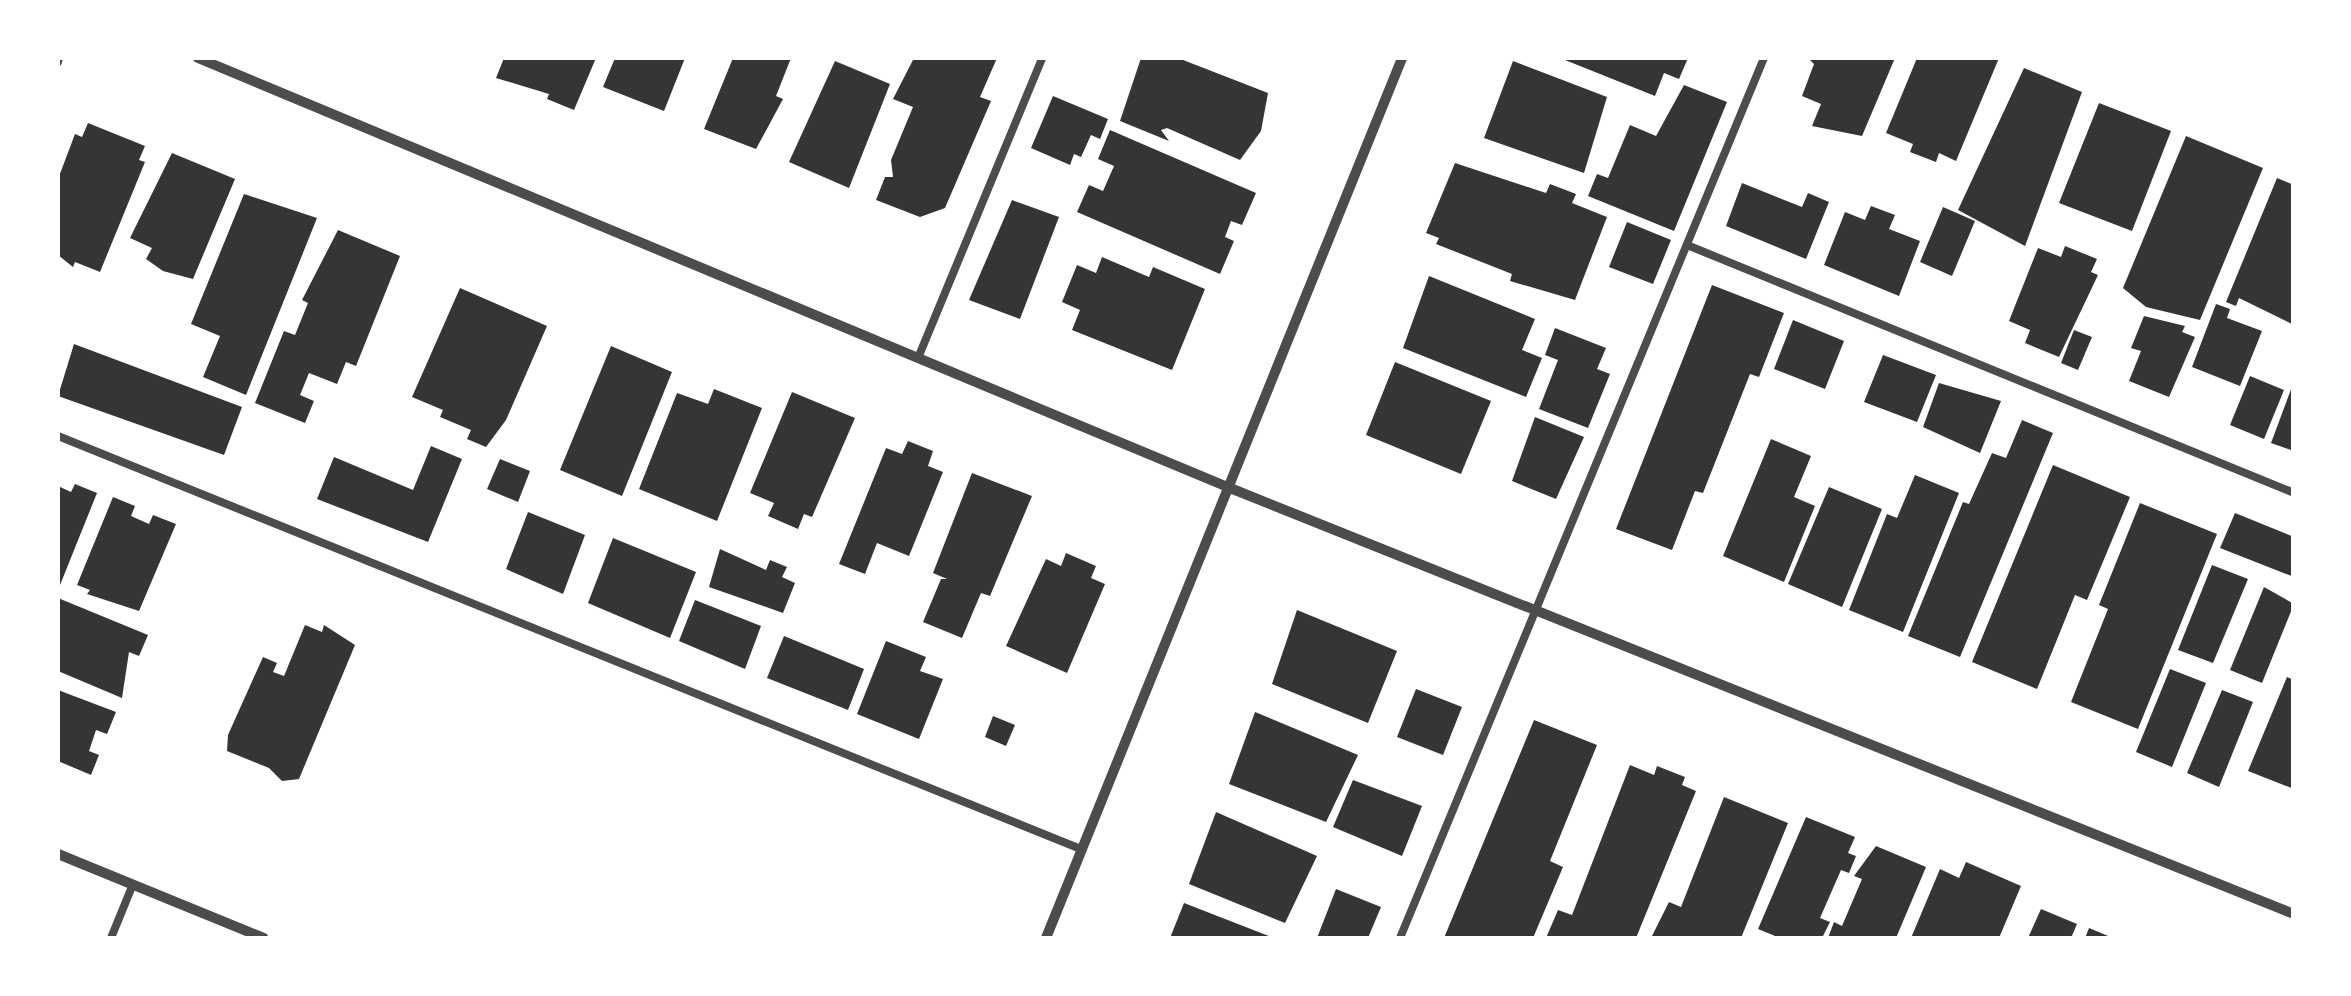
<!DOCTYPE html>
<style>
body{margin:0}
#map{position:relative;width:2351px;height:996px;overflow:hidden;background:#fff;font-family:"Roboto Condensed",sans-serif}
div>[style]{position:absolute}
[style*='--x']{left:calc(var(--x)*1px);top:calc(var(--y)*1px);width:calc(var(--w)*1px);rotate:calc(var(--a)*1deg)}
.building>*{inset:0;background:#353535}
.service>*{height:8px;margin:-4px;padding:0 4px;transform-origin:4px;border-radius:4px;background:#4c4c4c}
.minor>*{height:10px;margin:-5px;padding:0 5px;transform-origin:5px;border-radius:5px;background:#4c4c4c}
span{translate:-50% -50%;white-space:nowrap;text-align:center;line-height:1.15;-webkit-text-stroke:9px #fff;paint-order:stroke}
.frame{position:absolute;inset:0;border:60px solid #fff;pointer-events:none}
</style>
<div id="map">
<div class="building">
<i style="clip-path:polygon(504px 58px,596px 58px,574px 110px,547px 99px,549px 94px,496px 78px)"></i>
<i style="clip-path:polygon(615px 58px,685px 58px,664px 111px,603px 87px)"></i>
<i style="clip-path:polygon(733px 58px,791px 58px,776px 96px,783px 99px,756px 149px,704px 129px)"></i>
<i style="clip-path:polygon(914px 58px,997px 58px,980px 97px,991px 101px,945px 208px,920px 217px,876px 200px,885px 177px,893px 177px,891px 160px,913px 107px,893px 99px)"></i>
<i style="clip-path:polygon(1141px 58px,1178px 58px,1268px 93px,1261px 131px,1240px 160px,1167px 128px,1161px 130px,1169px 141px,1120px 121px)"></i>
<i style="clip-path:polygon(1560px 58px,1688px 58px,1679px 79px,1664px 73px,1655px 96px)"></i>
<i style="clip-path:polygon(1808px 58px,1895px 58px,1862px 136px,1812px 126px,1821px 104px,1802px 96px,1814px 64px)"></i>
<i style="clip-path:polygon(1917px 58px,1999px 58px,1956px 161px,1939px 153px,1936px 162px,1910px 152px,1913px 144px,1886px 133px)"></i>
<i style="clip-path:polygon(835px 61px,890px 84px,849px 188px,789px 162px)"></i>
<i style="clip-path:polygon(1513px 61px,1607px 97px,1584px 173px,1484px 138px)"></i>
<i style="clip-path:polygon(2024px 68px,2082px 92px,2025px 246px,1958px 210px)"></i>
<i style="clip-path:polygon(1684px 85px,1727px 102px,1674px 231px,1588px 196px,1597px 174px,1608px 178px,1630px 125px,1656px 136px)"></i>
<i style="clip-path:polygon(1053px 96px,1108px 119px,1100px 139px,1091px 135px,1081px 157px,1074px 154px,1070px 165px,1031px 148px)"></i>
<i style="clip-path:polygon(2099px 103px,2171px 131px,2132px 231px,2059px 203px)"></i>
<i style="clip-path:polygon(88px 123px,145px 146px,139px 160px,145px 162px,100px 272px,75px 262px,73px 267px,58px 255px,58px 179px,75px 134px,82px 137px)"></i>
<i style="clip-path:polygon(1110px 130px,1256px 193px,1242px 225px,1231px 221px,1225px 237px,1234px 241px,1220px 274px,1077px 212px,1089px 185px,1103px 191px,1114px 166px,1098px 159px)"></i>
<i style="clip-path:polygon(2186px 136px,2263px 168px,2200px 320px,2146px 307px,2123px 288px)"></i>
<i style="clip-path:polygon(172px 153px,235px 179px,193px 279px,163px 271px,146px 259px,152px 248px,130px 238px)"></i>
<i style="clip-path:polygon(1455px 163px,1546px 193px,1550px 184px,1576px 194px,1572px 203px,1607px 217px,1575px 300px,1510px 281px,1512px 274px,1436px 244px,1439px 238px,1426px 233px)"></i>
<i style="clip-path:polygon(2277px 178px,2294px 185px,2294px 325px,2239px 298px,2236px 306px,2226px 302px)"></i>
<i style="clip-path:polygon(1742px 183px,1802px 207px,1808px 193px,1829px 202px,1806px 259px,1726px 226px)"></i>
<i style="clip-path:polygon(244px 194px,317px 218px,246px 395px,203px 377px,220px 336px,191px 324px)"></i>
<i style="clip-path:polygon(1012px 200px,1059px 217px,1020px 319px,969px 300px)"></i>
<i style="clip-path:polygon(1871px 206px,1895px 215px,1889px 229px,1920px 241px,1899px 296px,1824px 265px,1845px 212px,1865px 220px)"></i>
<i style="clip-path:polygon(1943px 207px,1975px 221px,1952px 276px,1920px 262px)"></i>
<i style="clip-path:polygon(1627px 222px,1671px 240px,1653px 284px,1609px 267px)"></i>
<i style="clip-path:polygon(338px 230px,400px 256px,356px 366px,346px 362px,337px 384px,309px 373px,300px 395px,314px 401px,305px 423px,255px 403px,284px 331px,295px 335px,308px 303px,302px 300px)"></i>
<i style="clip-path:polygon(2065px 246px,2097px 259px,2091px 272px,2098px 275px,2059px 357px,2025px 343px,2030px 330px,2009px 321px,2038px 248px,2061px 257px)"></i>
<i style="clip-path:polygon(1102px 257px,1149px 277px,1153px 267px,1205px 289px,1172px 370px,1072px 330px,1080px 310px,1062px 302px,1077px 265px,1096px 273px)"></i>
<i style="clip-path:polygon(1429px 276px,1535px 319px,1522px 350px,1542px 358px,1526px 397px,1403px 348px)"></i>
<i style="clip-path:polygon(1712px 285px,1784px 313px,1759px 377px,1750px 374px,1703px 493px,1695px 491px,1672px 550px,1616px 529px)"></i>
<i style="clip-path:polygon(460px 288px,547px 326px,506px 420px,486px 447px,467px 439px,471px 430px,440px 417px,443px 410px,412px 397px)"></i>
<i style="clip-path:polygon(2216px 304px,2230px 309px,2227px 318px,2262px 331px,2240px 386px,2192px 367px)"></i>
<i style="clip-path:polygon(2144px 316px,2185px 326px,2182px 332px,2195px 337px,2169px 397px,2129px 381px,2141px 351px,2131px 348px)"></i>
<i style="clip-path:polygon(1793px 320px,1844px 341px,1825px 389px,1774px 369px)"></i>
<i style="clip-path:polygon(1555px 328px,1606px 348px,1597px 369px,1610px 374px,1588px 428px,1539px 409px,1558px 360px,1545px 355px)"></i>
<i style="clip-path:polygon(2074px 330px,2092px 337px,2078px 370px,2061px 363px)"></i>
<i style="clip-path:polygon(74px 344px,242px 407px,224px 455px,58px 396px)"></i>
<i style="clip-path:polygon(611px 346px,672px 372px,622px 496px,560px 470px)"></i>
<i style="clip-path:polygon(1883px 355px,1936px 375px,1917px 422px,1864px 402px)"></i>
<i style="clip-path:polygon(1395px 362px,1491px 401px,1461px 474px,1366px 435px)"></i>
<i style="clip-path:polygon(2250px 376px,2284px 390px,2264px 439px,2230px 425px)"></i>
<i style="clip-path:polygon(1939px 383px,2001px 401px,1980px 453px,1923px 427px)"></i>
<i style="clip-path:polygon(2293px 384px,2294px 384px,2294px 451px,2271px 443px)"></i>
<i style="clip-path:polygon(714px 389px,762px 408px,717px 521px,639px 489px,677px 393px,708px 404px)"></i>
<i style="clip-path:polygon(792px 392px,855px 418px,812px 517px,804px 514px,798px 529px,768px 516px,774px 503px,750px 493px)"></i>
<i style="clip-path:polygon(1535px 417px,1584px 437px,1556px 499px,1512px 481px)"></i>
<i style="clip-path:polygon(2022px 420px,2053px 433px,1960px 657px,1908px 636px,1963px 502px,1969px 504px,1992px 453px,2006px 458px)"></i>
<i style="clip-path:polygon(1771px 439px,1811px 456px,1794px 497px,1815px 506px,1784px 582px,1723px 556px)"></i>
<i style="clip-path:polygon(908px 441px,933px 451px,928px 466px,943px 472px,909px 556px,877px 543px,865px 574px,839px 564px,886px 448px,902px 454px)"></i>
<i style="clip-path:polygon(431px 446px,462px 459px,428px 542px,317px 499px,334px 457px,413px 490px)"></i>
<i style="clip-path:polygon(500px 459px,530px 471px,518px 502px,487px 489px)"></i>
<i style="clip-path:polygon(2053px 465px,2130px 497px,2087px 600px,2075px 595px,2037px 689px,1972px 662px)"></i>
<i style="clip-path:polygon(972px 473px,1032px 496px,990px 596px,981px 593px,962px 638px,923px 622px,941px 579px,947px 579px,933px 573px)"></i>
<i style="clip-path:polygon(1915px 475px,1959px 493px,1903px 632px,1849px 610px,1887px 514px,1897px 518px)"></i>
<i style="clip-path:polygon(75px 484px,97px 493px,58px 590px,58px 486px,71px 492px)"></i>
<i style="clip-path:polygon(1829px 487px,1882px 509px,1842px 607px,1788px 584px)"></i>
<i style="clip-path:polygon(113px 497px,135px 506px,131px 516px,149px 524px,153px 515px,176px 524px,139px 611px,87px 594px,90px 590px,77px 585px)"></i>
<i style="clip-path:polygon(2140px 503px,2217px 534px,2138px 729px,2071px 702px,2108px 609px,2099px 605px)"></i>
<i style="clip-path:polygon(528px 512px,585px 535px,563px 594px,506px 569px)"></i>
<i style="clip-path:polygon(2235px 513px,2294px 537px,2294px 577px,2220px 548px)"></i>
<i style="clip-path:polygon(613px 538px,696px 572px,670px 638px,588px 603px)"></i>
<i style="clip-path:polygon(720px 549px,766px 570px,770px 560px,787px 567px,782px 577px,795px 583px,783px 613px,709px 587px)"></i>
<i style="clip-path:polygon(1066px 553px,1096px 566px,1091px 578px,1105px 584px,1067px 673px,1006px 646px,1046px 559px,1061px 566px)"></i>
<i style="clip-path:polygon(2212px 565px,2248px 579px,2213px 663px,2178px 650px)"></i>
<i style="clip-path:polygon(2264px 587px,2294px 604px,2262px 683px,2230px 670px)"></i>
<i style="clip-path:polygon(58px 598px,148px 635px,139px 656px,129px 652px,122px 698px,58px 671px)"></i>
<i style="clip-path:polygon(695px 600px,761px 626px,745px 669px,679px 641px)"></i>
<i style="clip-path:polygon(1297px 610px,1397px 651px,1368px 723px,1272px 684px)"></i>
<i style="clip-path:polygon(305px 625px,322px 632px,324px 625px,355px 645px,299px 779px,282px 781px,269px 768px,227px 751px,228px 735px,263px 657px,277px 663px,273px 672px,284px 676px)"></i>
<i style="clip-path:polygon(784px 636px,864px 669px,848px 710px,767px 678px)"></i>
<i style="clip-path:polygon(886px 641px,926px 657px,920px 671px,943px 679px,919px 739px,857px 714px)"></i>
<i style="clip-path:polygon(2170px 669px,2206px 683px,2172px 767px,2136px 752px)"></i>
<i style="clip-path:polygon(2287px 677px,2294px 680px,2294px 789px,2248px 771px)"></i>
<i style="clip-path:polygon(1416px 689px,1462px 707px,1443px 755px,1397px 737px)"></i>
<i style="clip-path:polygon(58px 690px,116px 712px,107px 734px,96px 730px,89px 751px,99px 755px,91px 775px,58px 761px)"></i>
<i style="clip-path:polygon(2222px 690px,2253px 702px,2219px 787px,2187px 773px)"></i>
<i style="clip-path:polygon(1255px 712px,1358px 755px,1326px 822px,1229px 784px)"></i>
<i style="clip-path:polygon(993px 716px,1015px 725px,1006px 746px,985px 737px)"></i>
<i style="clip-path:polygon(1534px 720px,1597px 745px,1550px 861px,1563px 867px,1533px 938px,1444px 938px)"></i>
<i style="clip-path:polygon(1630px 765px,1654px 775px,1657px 766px,1685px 777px,1682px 785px,1696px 791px,1636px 938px,1546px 938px,1558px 910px,1572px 915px)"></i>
<i style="clip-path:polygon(1353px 780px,1422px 806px,1402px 856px,1333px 827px)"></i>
<i style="clip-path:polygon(1724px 797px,1788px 823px,1741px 938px,1651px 938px,1669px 902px,1681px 907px)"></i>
<i style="clip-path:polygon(1216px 812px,1317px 856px,1285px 923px,1189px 884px)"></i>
<i style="clip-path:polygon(1806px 817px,1855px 837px,1848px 853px,1856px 856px,1849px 873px,1841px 870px,1820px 918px,1830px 922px,1822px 938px,1780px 938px,1758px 929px)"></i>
<i style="clip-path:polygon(1876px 846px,1926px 867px,1896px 938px,1828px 938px,1834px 922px,1842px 926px,1862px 879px,1854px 876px)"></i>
<i style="clip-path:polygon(1966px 862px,2021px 886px,1999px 938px,1911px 938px,1940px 869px,1959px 878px)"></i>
<i style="clip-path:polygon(1336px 889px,1381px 907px,1368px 938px,1317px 938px)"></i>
<i style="clip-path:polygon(1184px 903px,1274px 938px,1170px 938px)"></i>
<i style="clip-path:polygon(2041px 909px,2077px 924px,2071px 938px,2028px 938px)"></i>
<i style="clip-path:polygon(2089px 928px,2113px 938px,2085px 938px)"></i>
</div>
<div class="service">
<i style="--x:58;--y:62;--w:4;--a:-76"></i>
<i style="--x:1687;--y:245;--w:656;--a:22.22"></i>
<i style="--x:918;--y:358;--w:325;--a:-67.5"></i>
<i style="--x:58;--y:436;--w:1105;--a:21.99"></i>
<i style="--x:111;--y:938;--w:58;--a:-67.8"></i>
<i style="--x:1400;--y:938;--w:952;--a:-67.53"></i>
</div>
<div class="minor">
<i style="--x:198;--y:58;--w:1118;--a:22.62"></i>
<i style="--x:1230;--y:488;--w:1146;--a:21.82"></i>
<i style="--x:58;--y:854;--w:222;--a:22.2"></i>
<i style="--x:1046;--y:938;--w:949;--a:-67.97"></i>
</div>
<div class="frame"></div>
</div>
